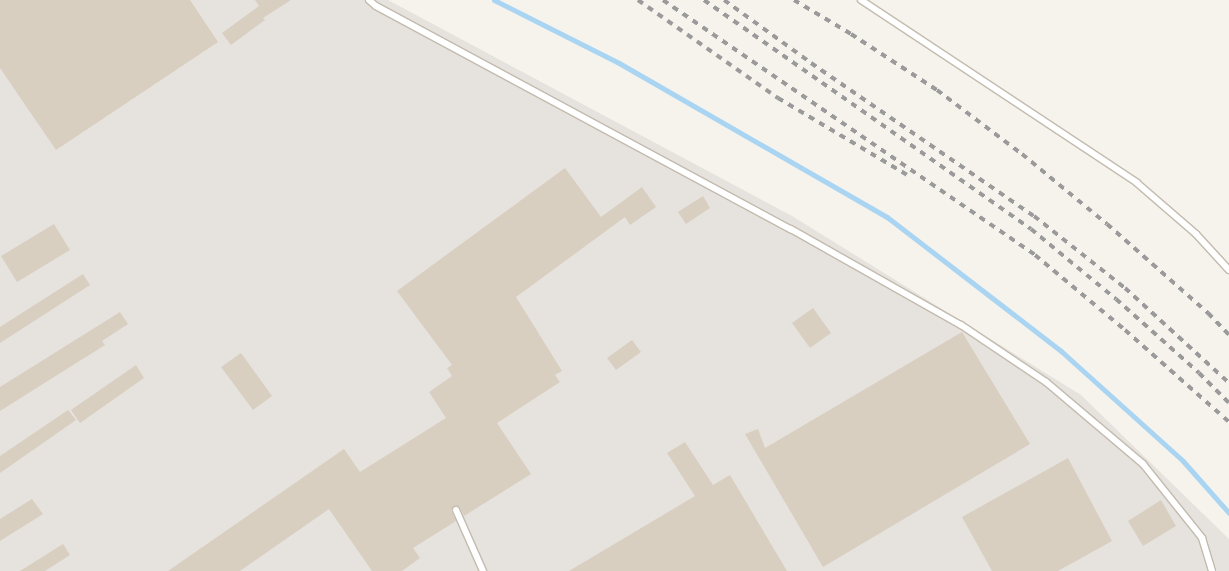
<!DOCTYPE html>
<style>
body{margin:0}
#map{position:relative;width:1229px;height:571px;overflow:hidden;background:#f6f3ec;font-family:"Golos Text",sans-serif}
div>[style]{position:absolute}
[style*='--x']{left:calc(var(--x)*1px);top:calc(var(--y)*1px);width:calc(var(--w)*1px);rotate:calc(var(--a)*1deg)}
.industrial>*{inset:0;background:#e6e2dd}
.stream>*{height:5px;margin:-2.5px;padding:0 2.5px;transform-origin:2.5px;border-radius:2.5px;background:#a9d4f2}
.building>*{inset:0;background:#d8cfc1}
.roads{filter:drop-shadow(1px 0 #c2bbae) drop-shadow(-1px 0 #c2bbae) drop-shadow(0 1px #c2bbae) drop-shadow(0 -1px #c2bbae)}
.lane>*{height:6px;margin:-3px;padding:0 3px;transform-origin:3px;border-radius:3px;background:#fff}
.rail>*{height:4px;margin-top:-2px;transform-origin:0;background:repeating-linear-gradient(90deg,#9a9a9a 0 6px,transparent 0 12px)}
span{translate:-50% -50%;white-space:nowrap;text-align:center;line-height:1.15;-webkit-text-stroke:4px #fff;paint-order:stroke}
</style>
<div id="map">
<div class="industrial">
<i style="clip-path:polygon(0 0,388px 0,792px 216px,1081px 395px,1229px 539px,1229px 571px,0 571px)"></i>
</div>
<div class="stream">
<i style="--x:494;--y:0;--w:140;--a:26.7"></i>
<i style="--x:619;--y:63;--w:309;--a:29.9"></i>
<i style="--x:887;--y:217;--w:220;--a:37.6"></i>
<i style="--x:1061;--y:351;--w:164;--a:42"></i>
<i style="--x:1183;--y:461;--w:69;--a:48.5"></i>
</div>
<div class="building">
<i style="clip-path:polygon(0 0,190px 0,218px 42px,56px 150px,0 68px)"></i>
<i style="clip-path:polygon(255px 0,291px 0,263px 18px,265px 20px,231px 45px,222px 33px,259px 6px)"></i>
<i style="clip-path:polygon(565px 168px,601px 217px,642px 187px,656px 207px,630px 225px,625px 217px,516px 297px,562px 371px,555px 375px,560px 382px,497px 423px,531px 474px,464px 516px,459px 506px,454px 506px,451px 510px,456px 521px,413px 548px,420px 558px,402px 571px,372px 571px,329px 509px,240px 571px,168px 571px,344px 449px,360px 472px,446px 418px,429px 392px,452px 376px,447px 368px,452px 365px,397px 291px)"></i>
<i style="clip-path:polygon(703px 196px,710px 208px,686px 224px,678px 212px)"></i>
<i style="clip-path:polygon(54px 224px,70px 250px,17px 282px,1px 256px)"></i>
<i style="clip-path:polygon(83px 274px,90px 285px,0 343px,0 327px)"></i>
<i style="clip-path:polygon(813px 308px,831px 333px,810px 348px,792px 323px)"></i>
<i style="clip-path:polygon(120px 312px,128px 324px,102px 341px,105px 345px,0 411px,0 387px)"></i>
<i style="clip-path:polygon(962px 332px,1030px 444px,823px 567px,745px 434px,758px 429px,765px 448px)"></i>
<i style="clip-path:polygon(632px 340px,641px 352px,616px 370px,607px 358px)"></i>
<i style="clip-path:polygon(241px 353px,272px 396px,253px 410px,221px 367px)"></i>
<i style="clip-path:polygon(136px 365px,144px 378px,80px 423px,71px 410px)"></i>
<i style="clip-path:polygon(68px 410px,76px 420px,0 473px,0 456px)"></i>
<i style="clip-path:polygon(685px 442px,713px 485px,730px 475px,787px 571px,569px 571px,695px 496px,667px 453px)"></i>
<i style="clip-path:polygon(1068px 458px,1112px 541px,1058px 571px,992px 571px,962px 517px)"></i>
<i style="clip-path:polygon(32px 499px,43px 514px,0 541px,0 519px)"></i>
<i style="clip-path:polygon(1161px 500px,1176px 526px,1143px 546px,1128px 521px)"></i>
<i style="clip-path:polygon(63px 544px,70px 555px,45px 571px,20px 571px)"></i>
</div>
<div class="roads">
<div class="lane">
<i style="--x:369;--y:0;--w:9;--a:41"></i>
<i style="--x:376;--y:6;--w:471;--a:28.3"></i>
<i style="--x:791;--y:229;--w:195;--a:29.5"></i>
<i style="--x:961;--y:325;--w:102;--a:33.8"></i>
<i style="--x:1046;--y:382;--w:127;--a:40.2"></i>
<i style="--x:1143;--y:464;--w:95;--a:51.4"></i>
<i style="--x:1202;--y:538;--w:34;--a:73"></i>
<i style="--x:861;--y:0;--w:331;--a:33.5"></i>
<i style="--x:1137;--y:183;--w:78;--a:40.8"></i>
<i style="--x:1196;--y:234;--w:49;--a:47.5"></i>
<i style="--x:456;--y:510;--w:67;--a:66.1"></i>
</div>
</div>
<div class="rail">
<i style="--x:638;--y:0;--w:171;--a:35"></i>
<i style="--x:778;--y:98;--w:150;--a:30.8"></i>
<i style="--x:663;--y:0;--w:451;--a:34.4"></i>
<i style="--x:1035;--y:255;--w:117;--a:39.8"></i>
<i style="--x:1125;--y:330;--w:139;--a:41.5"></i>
<i style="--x:704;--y:0;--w:399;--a:35"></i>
<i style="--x:1031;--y:229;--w:110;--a:39.5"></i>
<i style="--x:1116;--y:299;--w:111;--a:41.7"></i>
<i style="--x:1199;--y:373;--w:42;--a:45"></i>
<i style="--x:724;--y:0;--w:107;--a:35.9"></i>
<i style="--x:811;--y:63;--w:270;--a:34.5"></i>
<i style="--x:1034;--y:216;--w:116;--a:38.4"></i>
<i style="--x:1125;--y:288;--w:141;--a:42.4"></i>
<i style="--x:794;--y:0;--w:66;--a:30.8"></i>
<i style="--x:851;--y:34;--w:103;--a:33.1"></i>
<i style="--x:937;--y:90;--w:106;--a:37"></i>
<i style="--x:1022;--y:154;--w:110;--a:39.5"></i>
<i style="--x:1107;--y:224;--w:135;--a:41.4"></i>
<i style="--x:1208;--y:313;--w:30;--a:46"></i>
</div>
</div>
